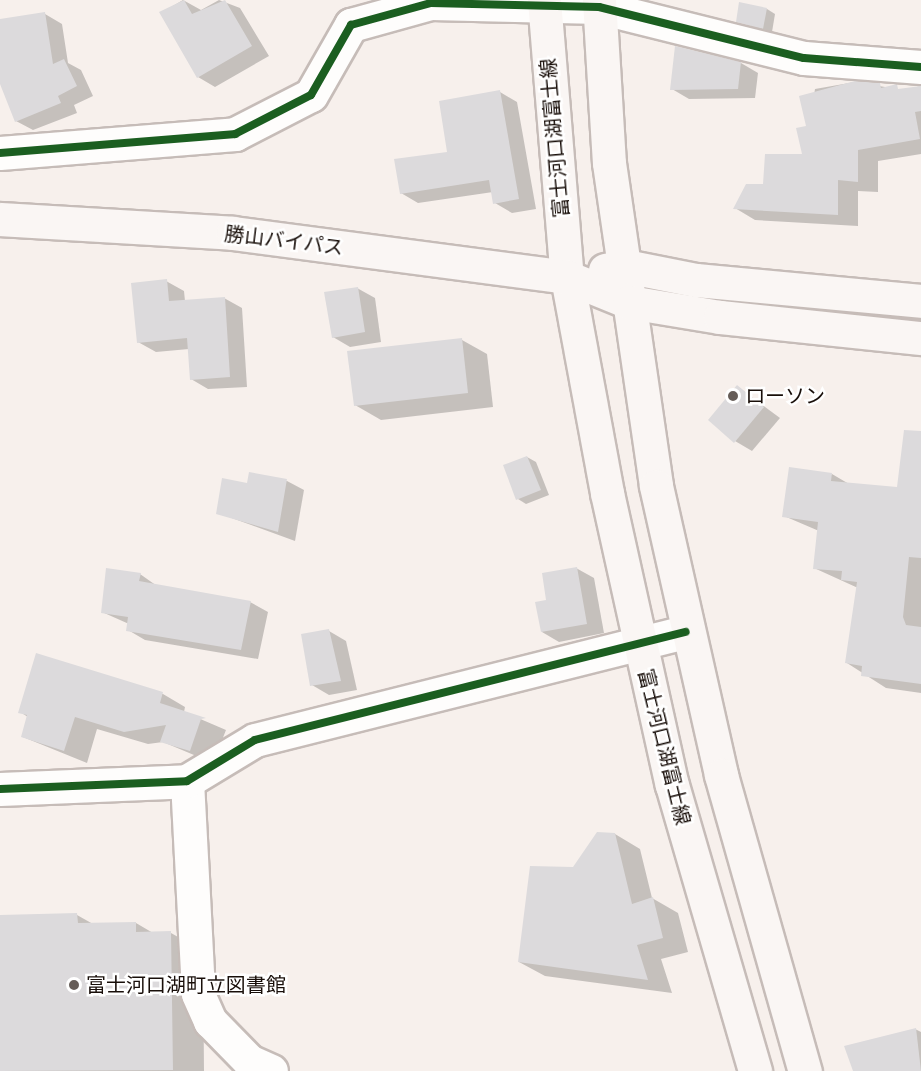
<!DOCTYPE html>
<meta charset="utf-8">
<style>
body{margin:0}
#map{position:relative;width:921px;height:1071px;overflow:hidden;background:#f7f0ec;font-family:Karla,"Noto Sans JP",sans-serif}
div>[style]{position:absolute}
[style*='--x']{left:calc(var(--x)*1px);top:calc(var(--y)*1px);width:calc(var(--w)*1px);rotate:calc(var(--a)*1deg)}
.shadow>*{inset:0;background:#0003}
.building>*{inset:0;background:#dcdadc}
.roads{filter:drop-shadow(2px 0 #c6bcb8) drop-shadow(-2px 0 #c6bcb8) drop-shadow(0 2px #c6bcb8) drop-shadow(0 -2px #c6bcb8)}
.minor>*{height:33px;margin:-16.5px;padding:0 16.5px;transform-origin:16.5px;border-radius:16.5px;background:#fefdfc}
.secondary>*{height:33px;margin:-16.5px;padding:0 16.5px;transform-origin:16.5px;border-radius:16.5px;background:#faf6f4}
.cycleway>*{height:8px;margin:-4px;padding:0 4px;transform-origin:4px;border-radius:4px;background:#1b5e20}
.dots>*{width:16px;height:16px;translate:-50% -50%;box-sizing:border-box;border:3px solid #fff;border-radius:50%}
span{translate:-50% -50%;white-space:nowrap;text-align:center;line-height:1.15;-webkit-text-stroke:5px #fff;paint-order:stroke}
.street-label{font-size:20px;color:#180e09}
.poi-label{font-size:20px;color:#180e09}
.left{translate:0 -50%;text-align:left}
</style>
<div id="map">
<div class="shadow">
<i style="clip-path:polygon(183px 0,201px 10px,219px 0,240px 8px,269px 56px,215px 87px,198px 77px,161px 13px)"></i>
<i style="clip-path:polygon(767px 9px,775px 14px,772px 32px,737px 21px)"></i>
<i style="clip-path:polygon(45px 14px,62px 24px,68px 63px,81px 70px,93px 96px,74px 105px,77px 113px,33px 130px,16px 121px,0 81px,0 23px)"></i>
<i style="clip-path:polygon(741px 63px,758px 73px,755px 98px,689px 99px,672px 89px)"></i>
<i style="clip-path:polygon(855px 82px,903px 90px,921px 86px,921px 154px,878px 161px,878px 192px,858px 191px,858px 226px,755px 220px,735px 208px,804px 156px,815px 89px)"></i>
<i style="clip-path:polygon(500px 92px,517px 102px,536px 209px,512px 213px,495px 203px,493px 192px,418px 203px,401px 193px,449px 153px)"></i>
<i style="clip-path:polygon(166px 281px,184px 291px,185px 301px,224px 298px,242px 308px,247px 387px,208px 389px,191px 379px,189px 349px,156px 352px,138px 342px)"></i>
<i style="clip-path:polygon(357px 288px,375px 298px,381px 342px,350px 347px,333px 337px)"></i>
<i style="clip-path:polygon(462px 340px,487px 354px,493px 407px,381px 420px,355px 405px)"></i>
<i style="clip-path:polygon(738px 387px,780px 418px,752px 451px,735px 441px)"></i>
<i style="clip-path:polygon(527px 457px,536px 462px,549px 495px,526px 504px,518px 499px)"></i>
<i style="clip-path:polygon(832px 474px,849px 484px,898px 489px,921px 480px,921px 693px,886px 688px,847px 663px,858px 588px,814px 568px,819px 531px,784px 516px)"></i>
<i style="clip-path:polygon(287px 481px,304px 490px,295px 541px,218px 513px,249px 484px)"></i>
<i style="clip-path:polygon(576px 568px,594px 578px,604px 633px,559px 642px,542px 632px,548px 601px)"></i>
<i style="clip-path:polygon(140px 574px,157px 586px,250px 602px,268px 612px,258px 659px,145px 640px,128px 630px,129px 624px,102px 612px)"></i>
<i style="clip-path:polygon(329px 631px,346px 641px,357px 690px,329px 695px,312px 685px)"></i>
<i style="clip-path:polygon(37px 655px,163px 694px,185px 707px,184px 712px,226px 730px,213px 763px,163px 742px,148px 744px,97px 729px,87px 763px,23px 737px,28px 717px,20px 712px)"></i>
<i style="clip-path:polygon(615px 834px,640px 849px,652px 898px,678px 913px,688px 952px,661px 959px,672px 993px,545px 976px,519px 962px)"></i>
<i style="clip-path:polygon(77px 915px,93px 924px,136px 923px,153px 933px,171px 933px,203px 951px,204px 1071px,0 1071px,0 917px)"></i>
<i style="clip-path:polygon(915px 1029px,921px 1032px,921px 1071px,854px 1071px)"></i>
</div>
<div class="building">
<i style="clip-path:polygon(184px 0,192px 14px,225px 0,252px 46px,197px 78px,159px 12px)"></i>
<i style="clip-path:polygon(739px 2px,767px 8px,763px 29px,736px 22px)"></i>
<i style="clip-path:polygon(45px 12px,53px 64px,64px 59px,77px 86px,58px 96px,61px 103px,15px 122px,0 84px,0 19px)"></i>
<i style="clip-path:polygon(675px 46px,741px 62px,738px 89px,670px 90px)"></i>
<i style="clip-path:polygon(855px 81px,880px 83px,881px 88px,897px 84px,898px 89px,921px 86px,921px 111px,915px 112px,920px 139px,858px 150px,858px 182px,838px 180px,838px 215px,733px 209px,746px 184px,763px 184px,765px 154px,802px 154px,796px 128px,806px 126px,799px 96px)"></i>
<i style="clip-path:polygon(500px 90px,519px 199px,493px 204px,489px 180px,400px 194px,394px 159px,447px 152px,439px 101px)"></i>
<i style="clip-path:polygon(167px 279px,169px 301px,225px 297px,230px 377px,190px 380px,187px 338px,137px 343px,131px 283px)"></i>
<i style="clip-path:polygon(358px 287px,365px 332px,332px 338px,324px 292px)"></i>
<i style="clip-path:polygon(462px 338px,468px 393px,354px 406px,347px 351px)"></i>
<i style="clip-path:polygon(737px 385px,764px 407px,734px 443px,708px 420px)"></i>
<i style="clip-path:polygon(904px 430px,921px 431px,921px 558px,909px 557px,903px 617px,906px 625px,921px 627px,921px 684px,861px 676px,862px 666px,845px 663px,857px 582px,841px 580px,842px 571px,813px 569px,818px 522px,782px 517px,789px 467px,832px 473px,831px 481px,897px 487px)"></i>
<i style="clip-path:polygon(527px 456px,541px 490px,516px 500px,503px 465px)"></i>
<i style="clip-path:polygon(249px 472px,287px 479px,278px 532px,216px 514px,222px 478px,247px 483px)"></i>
<i style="clip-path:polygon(577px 567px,587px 624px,541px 632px,535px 602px,546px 600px,542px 573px)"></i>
<i style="clip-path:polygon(106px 568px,141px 573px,139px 581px,251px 601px,241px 650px,126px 631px,128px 617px,101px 613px)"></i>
<i style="clip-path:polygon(329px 629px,341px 681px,310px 686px,301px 634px)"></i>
<i style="clip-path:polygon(36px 653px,163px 692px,160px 703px,206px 718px,201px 719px,190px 751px,160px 742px,166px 725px,124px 732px,75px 717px,64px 751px,21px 737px,27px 715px,18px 713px)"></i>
<i style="clip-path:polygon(597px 832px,615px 833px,632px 904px,653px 897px,663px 938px,637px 945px,648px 980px,518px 962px,530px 866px,573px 867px)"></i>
<i style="clip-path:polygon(77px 913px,78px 923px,136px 922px,136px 932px,171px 931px,173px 1070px,0 1071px,0 915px)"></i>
<i style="clip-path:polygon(916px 1028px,921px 1071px,853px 1071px,844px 1046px)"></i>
</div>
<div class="roads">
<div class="minor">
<i style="--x:0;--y:153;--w:236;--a:-4.6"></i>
<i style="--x:235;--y:134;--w:85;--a:-27.2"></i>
<i style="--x:311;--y:95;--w:81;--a:-60.3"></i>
<i style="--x:351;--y:25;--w:83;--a:-15.4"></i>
<i style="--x:431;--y:3;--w:168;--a:1.4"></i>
<i style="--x:599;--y:7;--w:211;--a:14"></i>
<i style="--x:804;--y:58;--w:117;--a:4.4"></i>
<i style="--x:187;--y:781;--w:213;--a:87"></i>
<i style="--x:198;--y:994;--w:30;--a:66"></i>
<i style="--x:210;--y:1021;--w:56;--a:45.7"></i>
<i style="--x:249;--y:1061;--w:24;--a:24"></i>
<i style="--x:0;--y:789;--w:187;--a:-2.4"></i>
<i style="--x:187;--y:781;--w:79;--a:-31.1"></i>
<i style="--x:255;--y:740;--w:444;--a:-14.1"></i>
</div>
<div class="secondary">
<i style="--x:544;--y:0;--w:278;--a:85.3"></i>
<i style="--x:567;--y:277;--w:220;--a:79.5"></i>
<i style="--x:607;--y:493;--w:299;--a:77.5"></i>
<i style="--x:672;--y:785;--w:298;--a:73.8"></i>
<i style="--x:599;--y:0;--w:163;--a:86.5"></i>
<i style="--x:609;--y:163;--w:326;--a:81.7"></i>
<i style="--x:656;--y:486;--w:296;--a:77.3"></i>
<i style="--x:721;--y:775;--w:308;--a:74.2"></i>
<i style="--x:0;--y:219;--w:233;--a:3.4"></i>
<i style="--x:233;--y:233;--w:337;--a:7.5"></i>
<i style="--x:567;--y:277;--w:67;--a:22"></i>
<i style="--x:629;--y:302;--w:92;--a:9.4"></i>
<i style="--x:720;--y:317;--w:202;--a:6"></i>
<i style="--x:605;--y:270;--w:20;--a:-11"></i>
<i style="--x:625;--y:266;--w:72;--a:11.2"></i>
<i style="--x:696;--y:280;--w:226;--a:5.3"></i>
</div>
</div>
<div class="cycleway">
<i style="--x:0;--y:153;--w:236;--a:-4.6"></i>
<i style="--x:235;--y:134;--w:85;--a:-27.2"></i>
<i style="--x:311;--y:95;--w:81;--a:-60.3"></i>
<i style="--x:351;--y:25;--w:83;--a:-15.4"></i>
<i style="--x:431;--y:3;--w:168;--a:1.4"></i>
<i style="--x:599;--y:7;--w:211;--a:14"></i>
<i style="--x:804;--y:58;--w:117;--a:4.4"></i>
<i style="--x:0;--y:789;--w:187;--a:-2.4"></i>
<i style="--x:187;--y:781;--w:79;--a:-31.1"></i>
<i style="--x:255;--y:740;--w:444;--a:-14.1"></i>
</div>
<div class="dots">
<i style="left:733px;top:396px;background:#665d58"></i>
<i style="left:74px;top:985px;background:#665d58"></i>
</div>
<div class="street-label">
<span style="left:555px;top:138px;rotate:-95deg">富士河口湖富士線</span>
<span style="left:284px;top:241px;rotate:7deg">勝山バイパス</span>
<span style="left:664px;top:747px;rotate:76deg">富士河口湖富士線</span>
</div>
<div class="poi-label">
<span class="left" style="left:745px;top:396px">ローソン</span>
<span class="left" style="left:86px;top:985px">富士河口湖町立図書館</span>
</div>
</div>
